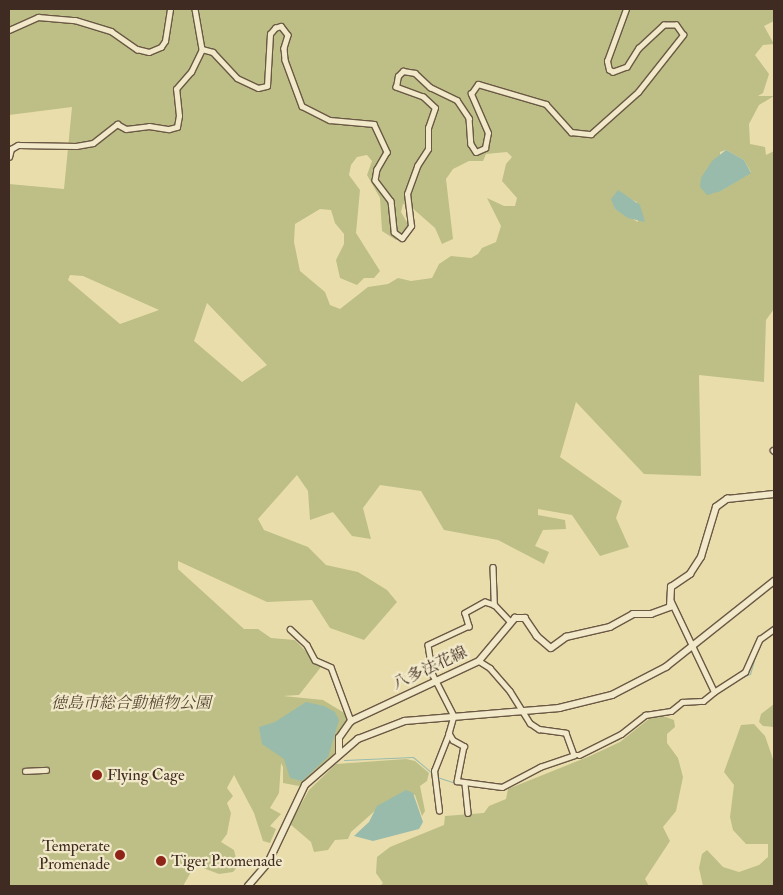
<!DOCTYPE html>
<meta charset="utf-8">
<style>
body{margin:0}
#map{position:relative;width:783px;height:895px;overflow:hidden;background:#eaddac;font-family:"IM FELL Double Pica","Noto Serif JP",serif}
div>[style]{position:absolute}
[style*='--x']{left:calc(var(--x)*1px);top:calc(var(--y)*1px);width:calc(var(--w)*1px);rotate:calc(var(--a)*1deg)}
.green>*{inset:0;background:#bdbf86}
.water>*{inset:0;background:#98bbab}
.stream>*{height:1px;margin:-0.5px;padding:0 0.5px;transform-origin:0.5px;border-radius:0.5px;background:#98bbab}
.roads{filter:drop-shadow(1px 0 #6a5844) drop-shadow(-1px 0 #6a5844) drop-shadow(0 1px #6a5844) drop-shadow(0 -1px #6a5844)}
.street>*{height:4.5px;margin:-2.25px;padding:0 2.25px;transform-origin:2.25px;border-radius:2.25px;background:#f1e9c9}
.secondary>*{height:5.5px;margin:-2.75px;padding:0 2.75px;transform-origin:2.75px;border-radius:2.75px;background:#f1e9c9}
.dots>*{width:14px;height:14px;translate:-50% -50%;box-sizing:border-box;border:2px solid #f1e9c9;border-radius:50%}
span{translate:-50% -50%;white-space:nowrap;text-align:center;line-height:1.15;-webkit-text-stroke:4.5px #f1e9c9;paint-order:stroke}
.street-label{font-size:16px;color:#402b22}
.park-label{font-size:16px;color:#594936;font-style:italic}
.poi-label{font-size:16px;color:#402b22}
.left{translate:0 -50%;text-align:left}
.right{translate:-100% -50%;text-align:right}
.frame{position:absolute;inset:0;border:10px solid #402b22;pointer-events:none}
</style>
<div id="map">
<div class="green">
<i style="clip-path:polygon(evenodd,9px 9px,774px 9px,774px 21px,764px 26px,774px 44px,763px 45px,755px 55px,769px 74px,763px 93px,758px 96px,774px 96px,759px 105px,749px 124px,750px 144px,765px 147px,766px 155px,774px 151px,774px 309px,766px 320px,764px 382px,699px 375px,701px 476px,644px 474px,576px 402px,560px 457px,622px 501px,616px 518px,629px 547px,600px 556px,572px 515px,538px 509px,538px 515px,565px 520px,566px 529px,543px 530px,535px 546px,549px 552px,544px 564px,498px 540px,444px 530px,421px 491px,380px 485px,363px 508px,371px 539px,352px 536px,333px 512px,310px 520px,308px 491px,297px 475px,258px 519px,264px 530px,308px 547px,326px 565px,358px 572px,387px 590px,397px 602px,364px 640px,330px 628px,312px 600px,267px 602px,178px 561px,178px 569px,244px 629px,258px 629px,271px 638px,295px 640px,321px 667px,299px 695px,283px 696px,323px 700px,346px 714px,349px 719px,337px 740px,336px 752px,299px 786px,283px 783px,283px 767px,281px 763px,279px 793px,270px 808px,281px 814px,270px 826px,276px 829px,270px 843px,263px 841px,254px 813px,234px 775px,227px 788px,233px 796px,227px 803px,231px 813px,227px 834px,221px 842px,234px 850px,238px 866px,233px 872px,219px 874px,195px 865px,183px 886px,9px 886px,9px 184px,64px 189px,72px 107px,9px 115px,9px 9px,726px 150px,744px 160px,751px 172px,721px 191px,720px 152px,726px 150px,9px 9px,507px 152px,512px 157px,506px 164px,502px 181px,517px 198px,515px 206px,504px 206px,487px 198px,501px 226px,496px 242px,482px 248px,478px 254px,471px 258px,451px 256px,439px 264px,432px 278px,411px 281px,398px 278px,388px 284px,368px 287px,340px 309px,330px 305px,325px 292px,300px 271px,294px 242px,295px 224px,320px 209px,331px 210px,335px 223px,344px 234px,344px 244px,336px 260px,340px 278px,357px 285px,364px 278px,374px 278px,380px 271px,356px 233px,360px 190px,349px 175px,351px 165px,357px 157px,367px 155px,372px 161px,367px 175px,380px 198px,382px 231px,396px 240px,408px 236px,409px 226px,401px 212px,403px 204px,410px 206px,435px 228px,442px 244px,453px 239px,446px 179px,453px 169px,469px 161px,483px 161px,486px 154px,507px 152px,9px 9px,626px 197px,637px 202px,638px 222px,615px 209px,614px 205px,626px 197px,9px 9px,70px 275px,83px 276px,159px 310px,120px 324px,68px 280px,70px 275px,9px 9px,207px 303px,267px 365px,242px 382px,194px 341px,207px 303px)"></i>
<i style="clip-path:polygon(774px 704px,774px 727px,763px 726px,759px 722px,761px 714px)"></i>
<i style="clip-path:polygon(663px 716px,674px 720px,675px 727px,667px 734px,667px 743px,678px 758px,683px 777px,676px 811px,663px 827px,670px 841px,645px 879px,649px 886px,380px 886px,383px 883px,376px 873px,377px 857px,390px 847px,444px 825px,445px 816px,484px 813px,489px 806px,506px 799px,508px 789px,590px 756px,620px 742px,650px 718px)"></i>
<i style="clip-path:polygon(754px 724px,765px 736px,774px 762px,774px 886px,703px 886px,699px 868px,702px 854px,707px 850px,723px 867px,739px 872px,759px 865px,768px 857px,768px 844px,746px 844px,733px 830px,730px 817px,734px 785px,724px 772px,741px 725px)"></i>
<i style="clip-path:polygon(406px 759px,415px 761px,429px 773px,427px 781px,420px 786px,425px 811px,422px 816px,415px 795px,407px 793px,378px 808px,351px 832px,348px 839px,335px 840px,328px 850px,314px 852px,311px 842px,290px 824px,309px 790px,336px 764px)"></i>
</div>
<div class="water">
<i style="clip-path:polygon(726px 150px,744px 160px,751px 173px,721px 191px,707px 195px,700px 187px,701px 178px,712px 161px)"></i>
<i style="clip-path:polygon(618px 190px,640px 205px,645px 222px,628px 218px,615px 209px,611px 199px)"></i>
<i style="clip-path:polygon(306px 702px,324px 706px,335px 712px,339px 720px,328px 757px,302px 781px,290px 778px,284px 759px,262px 744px,259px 727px,275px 722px)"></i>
<i style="clip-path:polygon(406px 790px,413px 793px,423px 822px,419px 829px,373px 841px,354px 836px,369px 822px,377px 806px)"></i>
</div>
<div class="stream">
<i style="--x:759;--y:646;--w:8;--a:-60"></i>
<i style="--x:740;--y:678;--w:11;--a:-22"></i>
<i style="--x:750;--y:674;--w:25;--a:-74"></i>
<i style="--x:702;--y:703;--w:40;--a:-34"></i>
<i style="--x:669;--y:714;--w:13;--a:-32"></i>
<i style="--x:601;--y:746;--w:17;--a:-21"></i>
<i style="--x:617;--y:740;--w:39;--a:-37"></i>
<i style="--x:344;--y:760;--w:69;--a:-2.5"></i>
<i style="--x:413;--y:757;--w:25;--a:40"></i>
<i style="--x:437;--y:777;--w:20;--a:18"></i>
<i style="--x:475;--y:781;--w:21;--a:8"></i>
<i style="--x:507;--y:786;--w:36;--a:-27"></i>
<i style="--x:539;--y:770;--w:40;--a:-18.9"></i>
</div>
<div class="roads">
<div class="street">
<i style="--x:195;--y:9;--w:41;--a:80.1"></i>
<i style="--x:202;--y:49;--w:11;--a:15"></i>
<i style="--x:213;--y:52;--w:35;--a:47"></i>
<i style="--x:237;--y:78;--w:23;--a:25"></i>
<i style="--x:258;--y:88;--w:9;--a:-13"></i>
<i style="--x:267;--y:86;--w:52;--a:-86.7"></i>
<i style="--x:270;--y:34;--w:8;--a:-50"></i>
<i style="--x:275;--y:28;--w:6;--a:-18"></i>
<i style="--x:281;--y:26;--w:11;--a:52"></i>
<i style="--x:288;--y:35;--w:14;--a:107"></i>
<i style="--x:284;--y:48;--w:12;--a:85"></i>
<i style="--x:285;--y:60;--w:49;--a:69.7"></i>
<i style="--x:302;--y:106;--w:31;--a:27"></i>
<i style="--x:330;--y:120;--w:44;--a:5.2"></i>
<i style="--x:374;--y:124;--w:31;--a:65"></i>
<i style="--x:387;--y:152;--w:20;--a:120"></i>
<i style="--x:377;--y:169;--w:11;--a:100"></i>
<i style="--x:375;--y:180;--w:26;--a:53"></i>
<i style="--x:391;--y:201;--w:31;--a:84"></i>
<i style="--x:394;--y:232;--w:10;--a:37"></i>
<i style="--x:402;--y:238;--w:15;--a:-53"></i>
<i style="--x:411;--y:226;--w:32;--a:-97"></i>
<i style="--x:407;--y:194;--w:30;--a:-70"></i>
<i style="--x:417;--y:166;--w:20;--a:-57"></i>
<i style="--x:428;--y:149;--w:21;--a:-90"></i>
<i style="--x:428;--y:128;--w:21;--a:-71"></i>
<i style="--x:435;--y:108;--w:16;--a:-137"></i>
<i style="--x:423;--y:97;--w:29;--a:-160"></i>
<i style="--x:396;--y:87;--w:11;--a:-80"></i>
<i style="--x:398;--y:76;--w:7;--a:-45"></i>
<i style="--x:403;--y:71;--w:12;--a:9"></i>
<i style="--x:415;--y:73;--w:21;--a:43"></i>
<i style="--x:430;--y:87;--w:30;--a:26"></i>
<i style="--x:457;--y:100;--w:22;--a:56"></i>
<i style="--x:469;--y:118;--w:26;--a:86"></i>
<i style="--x:471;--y:144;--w:9;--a:58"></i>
<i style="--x:476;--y:152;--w:10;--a:-24"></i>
<i style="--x:485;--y:148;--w:15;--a:-79"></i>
<i style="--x:488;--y:133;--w:43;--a:-113.6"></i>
<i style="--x:471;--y:94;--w:12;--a:-55"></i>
<i style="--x:478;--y:84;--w:71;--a:16.4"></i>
<i style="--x:546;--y:104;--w:38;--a:48"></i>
<i style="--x:571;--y:132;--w:20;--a:6"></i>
<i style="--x:591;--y:134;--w:63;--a:-41.8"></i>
<i style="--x:638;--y:92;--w:73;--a:-51.7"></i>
<i style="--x:683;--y:35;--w:12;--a:-125"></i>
<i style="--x:676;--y:25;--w:12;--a:180"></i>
<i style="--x:664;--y:25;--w:34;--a:137"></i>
<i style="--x:639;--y:48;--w:22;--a:122"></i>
<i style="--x:627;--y:67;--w:15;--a:160"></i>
<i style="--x:613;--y:72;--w:4;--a:-153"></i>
<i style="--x:609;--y:70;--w:9;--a:-103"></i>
<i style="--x:607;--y:61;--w:55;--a:-69.9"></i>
<i style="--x:9;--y:30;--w:32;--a:-24"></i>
<i style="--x:38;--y:17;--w:37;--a:5"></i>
<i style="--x:75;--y:20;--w:38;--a:17"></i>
<i style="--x:111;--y:31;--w:32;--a:35"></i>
<i style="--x:137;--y:49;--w:12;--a:14"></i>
<i style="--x:149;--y:52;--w:13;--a:-23"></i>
<i style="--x:161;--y:47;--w:7;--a:-56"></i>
<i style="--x:165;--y:41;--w:32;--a:-81"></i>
<i style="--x:9;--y:157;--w:8;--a:-76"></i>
<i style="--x:11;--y:149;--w:8;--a:-30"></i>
<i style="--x:18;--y:145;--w:58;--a:1"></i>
<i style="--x:76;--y:146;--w:17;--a:-10"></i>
<i style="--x:93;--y:143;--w:31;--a:-38"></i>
<i style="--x:117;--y:124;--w:10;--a:29"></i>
<i style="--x:126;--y:129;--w:23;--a:-7"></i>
<i style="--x:149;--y:126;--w:20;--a:9"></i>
<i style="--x:169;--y:129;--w:8;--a:-14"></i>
<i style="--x:177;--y:127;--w:11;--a:-80"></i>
<i style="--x:179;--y:116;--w:27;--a:-96"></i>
<i style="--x:176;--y:89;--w:23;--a:-49"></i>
<i style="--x:191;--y:72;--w:25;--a:-64"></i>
<i style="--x:773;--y:450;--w:1;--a:45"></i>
<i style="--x:493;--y:567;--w:38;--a:88"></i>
<i style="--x:510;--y:622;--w:23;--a:-133"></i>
<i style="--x:494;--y:605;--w:9;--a:-162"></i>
<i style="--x:485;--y:602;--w:23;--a:151"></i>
<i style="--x:465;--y:613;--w:14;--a:73"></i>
<i style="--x:469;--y:626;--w:45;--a:155.1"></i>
<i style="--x:428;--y:645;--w:30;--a:81"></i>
<i style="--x:433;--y:675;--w:46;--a:62.9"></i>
<i style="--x:454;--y:716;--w:18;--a:106"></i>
<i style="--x:449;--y:733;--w:8;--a:60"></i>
<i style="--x:453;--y:740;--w:13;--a:29"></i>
<i style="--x:464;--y:746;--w:36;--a:101"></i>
<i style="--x:457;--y:781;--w:45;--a:7.6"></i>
<i style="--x:502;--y:787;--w:43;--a:-27.8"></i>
<i style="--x:540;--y:767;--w:36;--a:-19"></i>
<i style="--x:290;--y:629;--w:23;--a:43"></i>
<i style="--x:307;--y:645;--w:17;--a:62"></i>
<i style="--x:315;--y:660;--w:17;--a:24"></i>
<i style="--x:331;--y:667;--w:58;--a:69.7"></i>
<i style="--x:479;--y:661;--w:13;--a:32"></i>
<i style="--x:490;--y:668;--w:30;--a:49"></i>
<i style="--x:510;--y:691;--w:38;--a:58"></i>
<i style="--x:530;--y:723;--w:11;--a:34"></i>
<i style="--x:539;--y:729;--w:27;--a:8"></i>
<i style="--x:566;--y:733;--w:23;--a:70"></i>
<i style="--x:574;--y:755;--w:5;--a:0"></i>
<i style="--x:579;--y:755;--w:47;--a:-26.6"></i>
<i style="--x:621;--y:734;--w:31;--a:-38"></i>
<i style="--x:645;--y:715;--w:26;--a:-9"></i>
<i style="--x:671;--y:711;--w:14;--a:-39"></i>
<i style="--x:682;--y:702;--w:21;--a:-3"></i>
<i style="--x:703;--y:701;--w:14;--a:-39"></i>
<i style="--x:714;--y:692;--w:100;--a:-115.5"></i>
<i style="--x:714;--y:692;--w:37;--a:-33"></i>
<i style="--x:745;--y:672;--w:36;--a:-66"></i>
<i style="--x:760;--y:639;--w:17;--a:-36"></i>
<i style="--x:25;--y:771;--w:21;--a:-3"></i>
<i style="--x:465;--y:784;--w:29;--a:84"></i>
<i style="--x:439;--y:811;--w:40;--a:-97.1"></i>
<i style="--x:434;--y:771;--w:41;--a:-68.5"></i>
</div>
<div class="secondary">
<i style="--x:339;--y:753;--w:15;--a:-90"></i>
<i style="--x:339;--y:738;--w:21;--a:-55"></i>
<i style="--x:351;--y:721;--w:141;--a:-25.1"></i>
<i style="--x:479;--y:661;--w:56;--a:-50.1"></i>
<i style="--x:515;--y:618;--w:10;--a:0"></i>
<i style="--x:525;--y:618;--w:22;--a:56"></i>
<i style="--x:537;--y:636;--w:18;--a:41"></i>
<i style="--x:551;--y:648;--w:19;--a:-36"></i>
<i style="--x:566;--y:637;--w:45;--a:-12.8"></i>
<i style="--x:610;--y:627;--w:26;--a:-29"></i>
<i style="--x:633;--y:614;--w:18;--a:0"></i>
<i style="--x:651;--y:614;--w:20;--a:-20"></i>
<i style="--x:670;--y:607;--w:20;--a:-87"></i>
<i style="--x:671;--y:587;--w:23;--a:-34"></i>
<i style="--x:690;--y:574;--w:20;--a:-57"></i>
<i style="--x:701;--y:557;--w:52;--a:-73.3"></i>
<i style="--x:716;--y:507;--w:14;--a:-36"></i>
<i style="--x:727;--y:499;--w:47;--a:-6.1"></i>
<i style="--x:248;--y:886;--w:30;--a:-49"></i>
<i style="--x:268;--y:863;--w:86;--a:-64.6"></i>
<i style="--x:305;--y:785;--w:70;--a:-41"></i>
<i style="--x:358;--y:739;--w:50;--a:-21"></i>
<i style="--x:405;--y:721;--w:155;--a:-4.8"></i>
<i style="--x:559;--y:708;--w:55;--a:-13.8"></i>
<i style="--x:612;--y:695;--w:61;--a:-27.4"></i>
<i style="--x:666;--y:667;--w:138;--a:-38.5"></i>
</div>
</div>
<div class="dots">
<i style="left:97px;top:775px;background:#8f2418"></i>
<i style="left:120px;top:855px;background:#8f2418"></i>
<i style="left:161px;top:861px;background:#8f2418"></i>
</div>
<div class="street-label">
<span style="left:430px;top:668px;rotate:-25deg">八多法花線</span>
</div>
<div class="park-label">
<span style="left:131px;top:703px">徳島市総合動植物公園</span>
</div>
<div class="poi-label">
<span class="left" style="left:107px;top:775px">Flying Cage</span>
<span class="right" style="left:110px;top:855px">Temperate<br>Promenade</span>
<span class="left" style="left:171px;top:861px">Tiger Promenade</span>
</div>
<div class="frame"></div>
</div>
